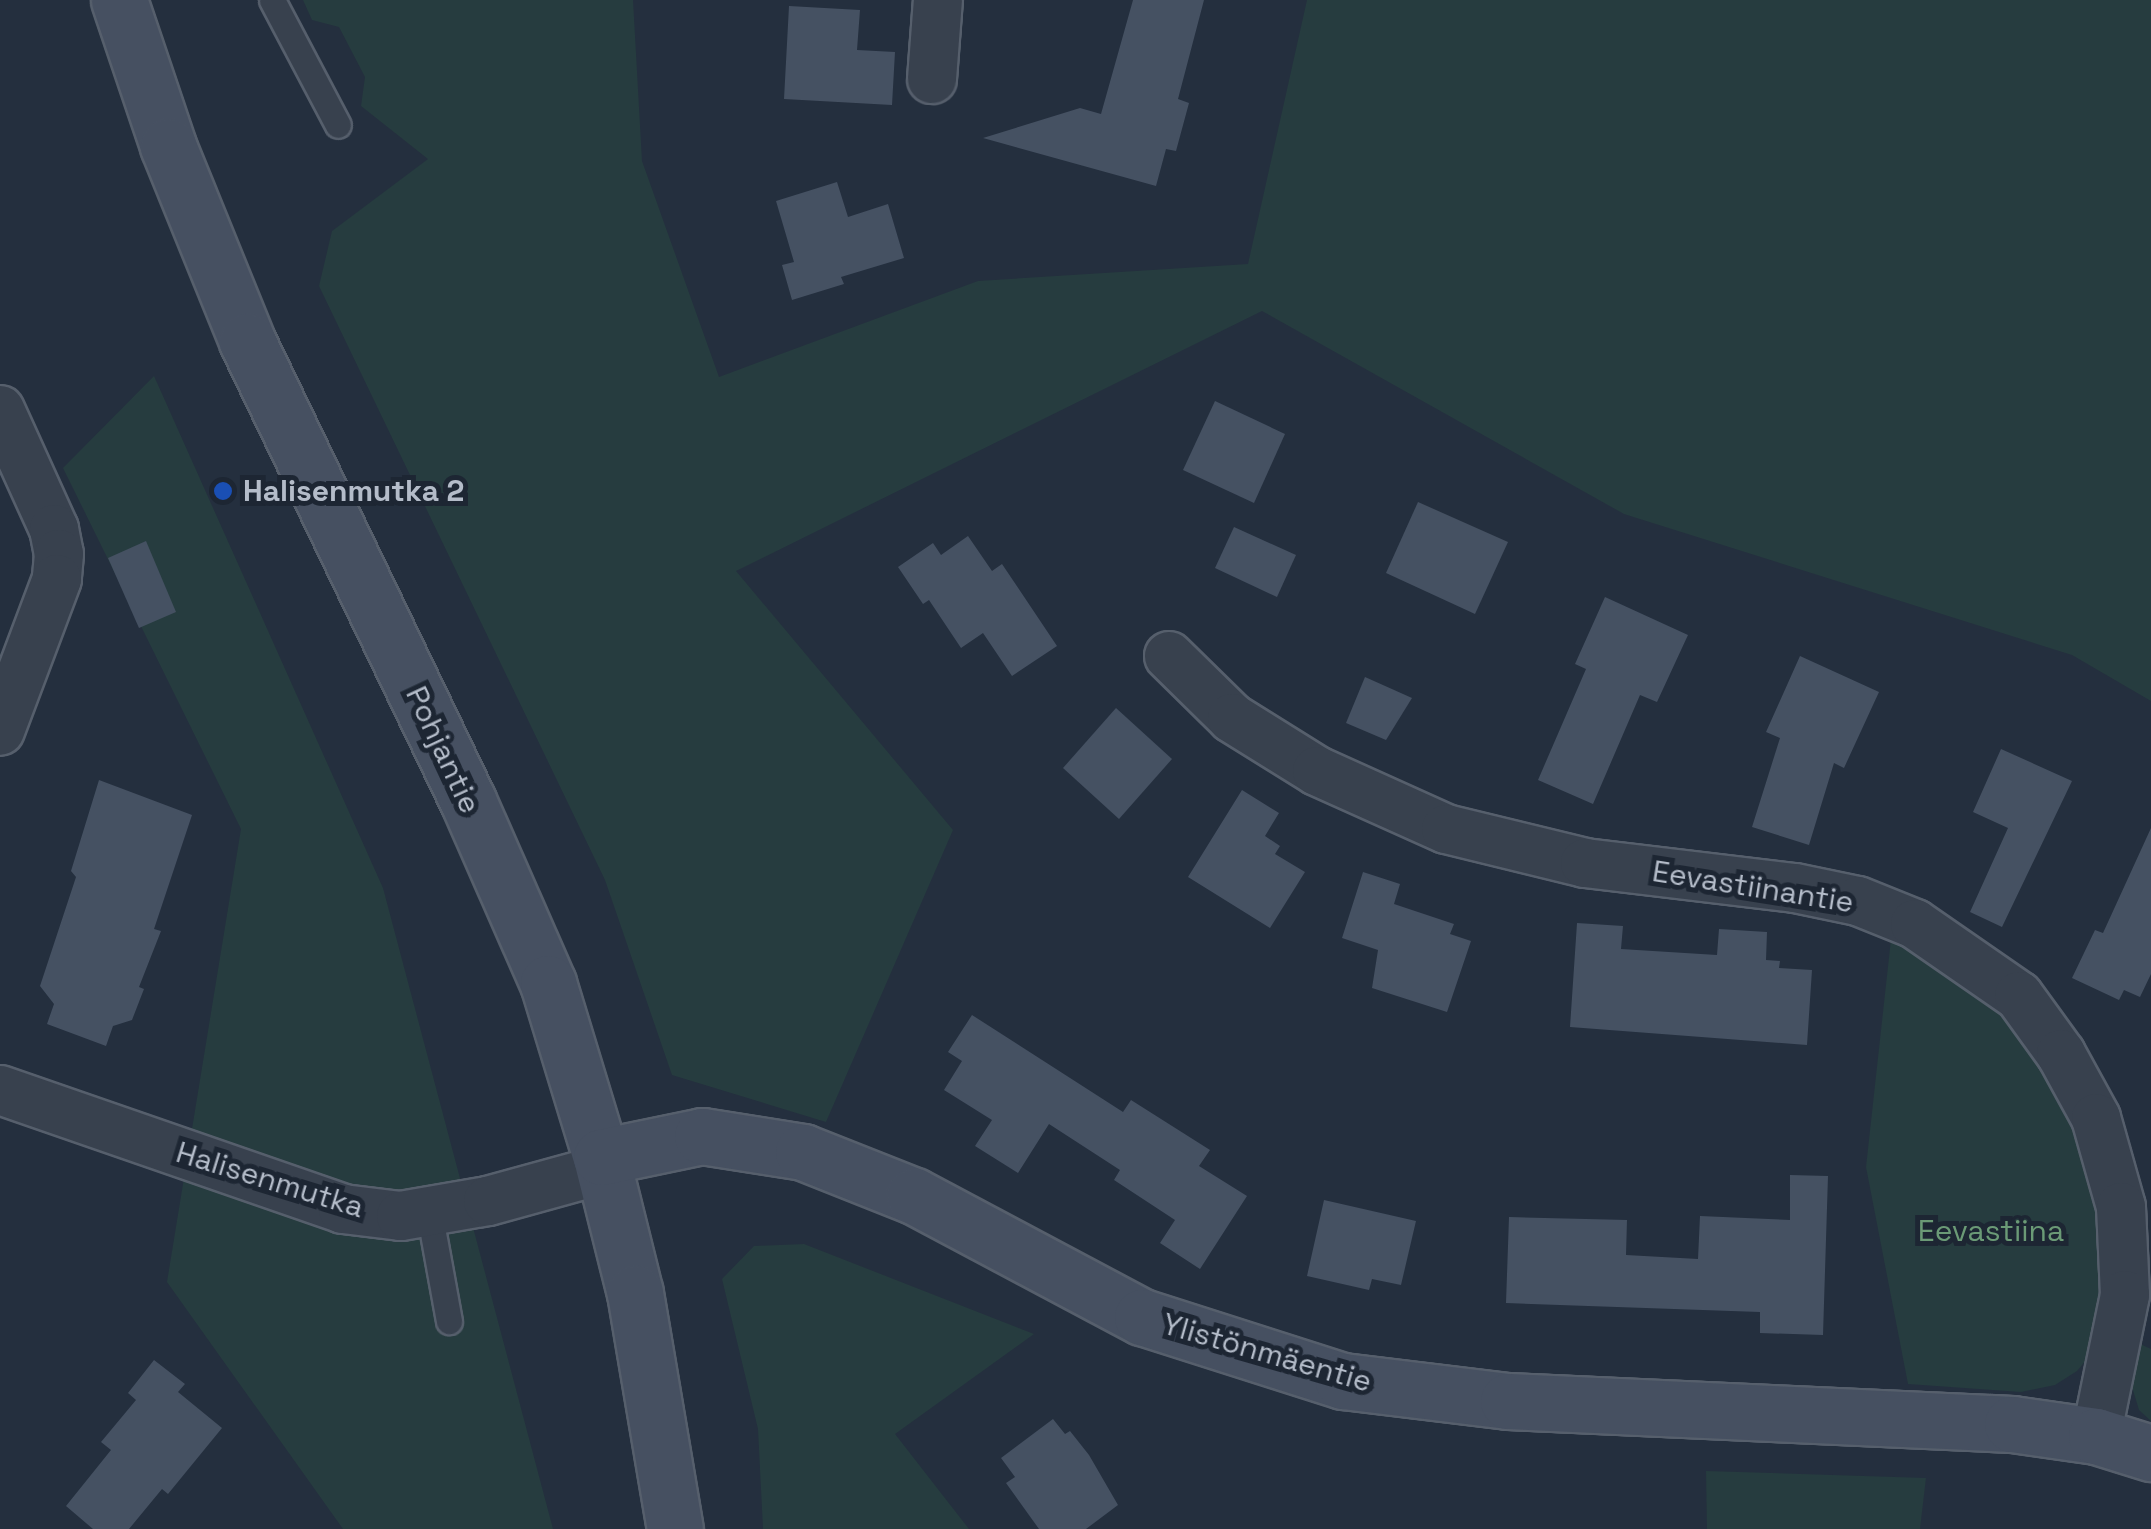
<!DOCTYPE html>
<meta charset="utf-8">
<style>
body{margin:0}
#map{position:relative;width:2151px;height:1529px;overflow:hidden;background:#242f3e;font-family:"Space Grotesk",sans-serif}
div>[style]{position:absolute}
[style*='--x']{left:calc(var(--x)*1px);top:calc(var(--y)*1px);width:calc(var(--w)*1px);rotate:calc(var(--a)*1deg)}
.green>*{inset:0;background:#263c3f}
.building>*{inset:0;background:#455162}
.roads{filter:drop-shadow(2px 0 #565f6c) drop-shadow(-2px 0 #565f6c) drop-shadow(0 2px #565f6c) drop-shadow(0 -2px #565f6c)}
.lane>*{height:25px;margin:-12.5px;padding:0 12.5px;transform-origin:12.5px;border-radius:12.5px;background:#38414e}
.street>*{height:48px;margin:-24px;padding:0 24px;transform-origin:24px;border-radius:24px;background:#38414e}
.secondary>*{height:55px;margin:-27.5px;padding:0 27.5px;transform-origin:27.5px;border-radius:27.5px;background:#465061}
.dots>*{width:28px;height:28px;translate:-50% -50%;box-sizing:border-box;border:5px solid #1d2633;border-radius:50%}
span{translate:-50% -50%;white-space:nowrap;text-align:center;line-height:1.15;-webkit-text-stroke:10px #1d2633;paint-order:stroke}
.poi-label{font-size:30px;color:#b4bcc9;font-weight:700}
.left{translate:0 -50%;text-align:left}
.street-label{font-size:30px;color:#b4bcc9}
.park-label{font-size:30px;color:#6b9a76}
</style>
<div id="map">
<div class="green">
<i style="clip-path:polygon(303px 0,633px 0,642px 161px,719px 377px,978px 281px,1248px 264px,1307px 0,2151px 0,2151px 701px,2072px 655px,1624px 514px,1262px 311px,736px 571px,953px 830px,826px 1122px,672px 1075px,605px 880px,319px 286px,332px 231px,428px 159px,361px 106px,365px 77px,339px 27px,312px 20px)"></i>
<i style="clip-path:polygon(154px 376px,383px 888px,553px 1529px,343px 1529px,167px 1282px,241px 829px,63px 468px)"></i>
<i style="clip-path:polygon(1892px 930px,2007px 1012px,2078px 1125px,2101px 1211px,2104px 1301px,2093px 1352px,2077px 1371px,2055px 1385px,2021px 1392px,1908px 1384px,1866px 1167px)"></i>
<i style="clip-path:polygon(804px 1244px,1034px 1334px,895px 1434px,969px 1529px,763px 1529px,758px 1429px,722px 1279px,754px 1246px)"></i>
<i style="clip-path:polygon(2136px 1342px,2151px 1349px,2151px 1421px,2139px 1410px,2129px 1377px)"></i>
<i style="clip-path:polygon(1706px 1471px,1926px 1478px,1920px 1529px,1707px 1529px)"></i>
</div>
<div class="building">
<i style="clip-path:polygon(1133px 0,1204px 0,1178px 99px,1189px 103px,1176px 151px,1166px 149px,1156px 186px,983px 138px,1080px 108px,1101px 114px)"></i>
<i style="clip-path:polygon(789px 6px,860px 10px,857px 50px,895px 52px,892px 105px,784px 99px)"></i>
<i style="clip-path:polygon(837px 182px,848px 217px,888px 204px,904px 258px,841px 277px,844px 284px,792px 300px,782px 265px,794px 262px,776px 201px)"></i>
<i style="clip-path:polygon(1215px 401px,1285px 434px,1254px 503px,1183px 470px)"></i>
<i style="clip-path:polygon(1418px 502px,1508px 542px,1475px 614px,1386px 573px)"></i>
<i style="clip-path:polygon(1234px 527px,1296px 555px,1277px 597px,1215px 568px)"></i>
<i style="clip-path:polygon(968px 536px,992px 571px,1002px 564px,1057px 646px,1012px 676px,983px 633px,961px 648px,929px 600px,923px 604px,898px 567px,933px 543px,941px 555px)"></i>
<i style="clip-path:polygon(146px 541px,176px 612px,139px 628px,108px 558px)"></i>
<i style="clip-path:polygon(1605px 597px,1688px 635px,1657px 702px,1640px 695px,1593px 804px,1538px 780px,1586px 669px,1575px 664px)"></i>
<i style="clip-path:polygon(1800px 656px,1879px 692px,1844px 768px,1834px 763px,1809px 845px,1752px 827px,1780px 738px,1766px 732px)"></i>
<i style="clip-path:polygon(1365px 677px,1412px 698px,1386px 740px,1346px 723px)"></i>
<i style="clip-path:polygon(1116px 708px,1172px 759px,1119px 819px,1063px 768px)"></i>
<i style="clip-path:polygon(2001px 749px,2072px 781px,2002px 927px,1970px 912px,2008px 828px,1973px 812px)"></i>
<i style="clip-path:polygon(99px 780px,192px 815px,154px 929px,161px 931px,139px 987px,144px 989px,132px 1020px,113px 1026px,106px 1046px,47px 1024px,54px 1004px,40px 986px,76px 877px,71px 871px)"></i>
<i style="clip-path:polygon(1242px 790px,1279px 813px,1265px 836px,1280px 846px,1275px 854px,1305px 872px,1270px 928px,1188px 877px)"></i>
<i style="clip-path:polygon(2151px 828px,2151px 974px,2140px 997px,2124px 990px,2119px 1000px,2072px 978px,2095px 930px,2103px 933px)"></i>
<i style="clip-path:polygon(1363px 872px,1400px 884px,1394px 904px,1454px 924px,1450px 934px,1471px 941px,1447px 1012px,1372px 988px,1378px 950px,1342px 938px)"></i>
<i style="clip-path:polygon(1577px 923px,1623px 926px,1621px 949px,1717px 955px,1719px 929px,1767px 932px,1766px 960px,1780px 961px,1779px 968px,1812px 970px,1807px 1045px,1570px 1027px)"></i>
<i style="clip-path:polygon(972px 1015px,1123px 1112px,1131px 1100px,1210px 1150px,1199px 1166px,1247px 1196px,1200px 1269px,1160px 1243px,1175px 1220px,1114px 1180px,1120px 1170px,1049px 1124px,1018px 1173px,975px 1146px,992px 1120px,944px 1090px,962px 1061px,948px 1052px)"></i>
<i style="clip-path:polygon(1790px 1175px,1828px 1176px,1823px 1335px,1760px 1333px,1760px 1312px,1506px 1303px,1509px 1217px,1627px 1220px,1626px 1255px,1698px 1259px,1700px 1216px,1790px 1220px)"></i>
<i style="clip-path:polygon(1324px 1200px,1416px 1221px,1401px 1285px,1372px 1279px,1369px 1290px,1307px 1276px)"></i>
<i style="clip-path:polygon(154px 1360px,185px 1384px,178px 1392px,222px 1428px,168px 1494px,162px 1489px,129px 1529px,93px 1529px,66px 1506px,111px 1450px,101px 1442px,136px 1400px,128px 1393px)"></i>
<i style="clip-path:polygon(1053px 1419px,1065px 1434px,1070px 1431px,1089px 1455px,1118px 1505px,1086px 1529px,1039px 1529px,1006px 1483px,1015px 1477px,1001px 1458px)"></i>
</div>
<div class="roads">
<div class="lane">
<i style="--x:272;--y:0;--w:141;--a:62.2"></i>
<i style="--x:429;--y:1211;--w:112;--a:79.7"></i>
</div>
<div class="street">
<i style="--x:932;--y:79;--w:79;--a:-85.7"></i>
<i style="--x:0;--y:410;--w:131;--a:65.6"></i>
<i style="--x:54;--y:529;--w:25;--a:79"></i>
<i style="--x:59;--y:554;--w:25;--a:95"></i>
<i style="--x:57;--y:579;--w:162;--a:110.6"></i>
<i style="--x:1169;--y:656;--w:88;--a:44.5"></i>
<i style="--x:1232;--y:718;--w:100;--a:31.9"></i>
<i style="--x:1317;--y:771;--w:141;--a:24.2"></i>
<i style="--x:1446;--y:829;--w:143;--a:13.7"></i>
<i style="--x:1585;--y:863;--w:211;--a:6.8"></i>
<i style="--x:1795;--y:888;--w:64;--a:11.7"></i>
<i style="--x:1858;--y:901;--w:61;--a:22"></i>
<i style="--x:1915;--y:924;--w:126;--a:34.7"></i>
<i style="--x:2019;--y:996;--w:72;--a:54.1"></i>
<i style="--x:2061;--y:1054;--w:73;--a:61.3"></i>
<i style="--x:2096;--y:1118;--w:92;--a:74.3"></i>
<i style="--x:2121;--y:1207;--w:88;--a:87.4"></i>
<i style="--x:2125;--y:1295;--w:144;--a:101.6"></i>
<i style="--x:0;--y:1090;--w:363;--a:19.1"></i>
<i style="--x:343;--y:1209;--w:58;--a:6.9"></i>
<i style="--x:401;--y:1216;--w:88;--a:-9.8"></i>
<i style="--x:488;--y:1201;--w:120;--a:-15.4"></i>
</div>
<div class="secondary">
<i style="--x:119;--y:0;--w:154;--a:71.4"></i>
<i style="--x:168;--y:146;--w:210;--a:67.9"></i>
<i style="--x:247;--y:341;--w:510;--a:64.34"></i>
<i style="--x:468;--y:801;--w:199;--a:66.3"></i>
<i style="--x:548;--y:983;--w:182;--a:73.1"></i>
<i style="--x:601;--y:1157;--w:140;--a:76"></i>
<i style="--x:635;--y:1293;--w:239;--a:80.4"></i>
<i style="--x:601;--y:1157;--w:103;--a:-11.7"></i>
<i style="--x:702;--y:1136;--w:102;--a:9"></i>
<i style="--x:803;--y:1152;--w:119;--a:21.6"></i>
<i style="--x:914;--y:1196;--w:258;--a:28"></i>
<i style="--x:1142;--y:1317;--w:211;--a:17.7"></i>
<i style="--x:1343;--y:1381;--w:166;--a:6.9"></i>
<i style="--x:1508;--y:1401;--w:505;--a:2.61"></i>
<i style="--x:2012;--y:1424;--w:85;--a:8.1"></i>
<i style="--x:2096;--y:1436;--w:58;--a:17.2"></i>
</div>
</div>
<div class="dots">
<i style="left:223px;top:491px;background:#1a4fb4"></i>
</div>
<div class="poi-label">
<span class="left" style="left:243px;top:491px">Halisenmutka 2</span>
</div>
<div class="street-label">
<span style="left:443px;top:750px;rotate:65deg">Pohjantie</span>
<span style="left:1753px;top:887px;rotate:9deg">Eevastiinantie</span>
<span style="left:270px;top:1180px;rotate:17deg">Halisenmutka</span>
<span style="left:1267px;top:1353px;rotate:16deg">Ylistönmäentie</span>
</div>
<div class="park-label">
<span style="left:1991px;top:1231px">Eevastiina</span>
</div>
</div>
